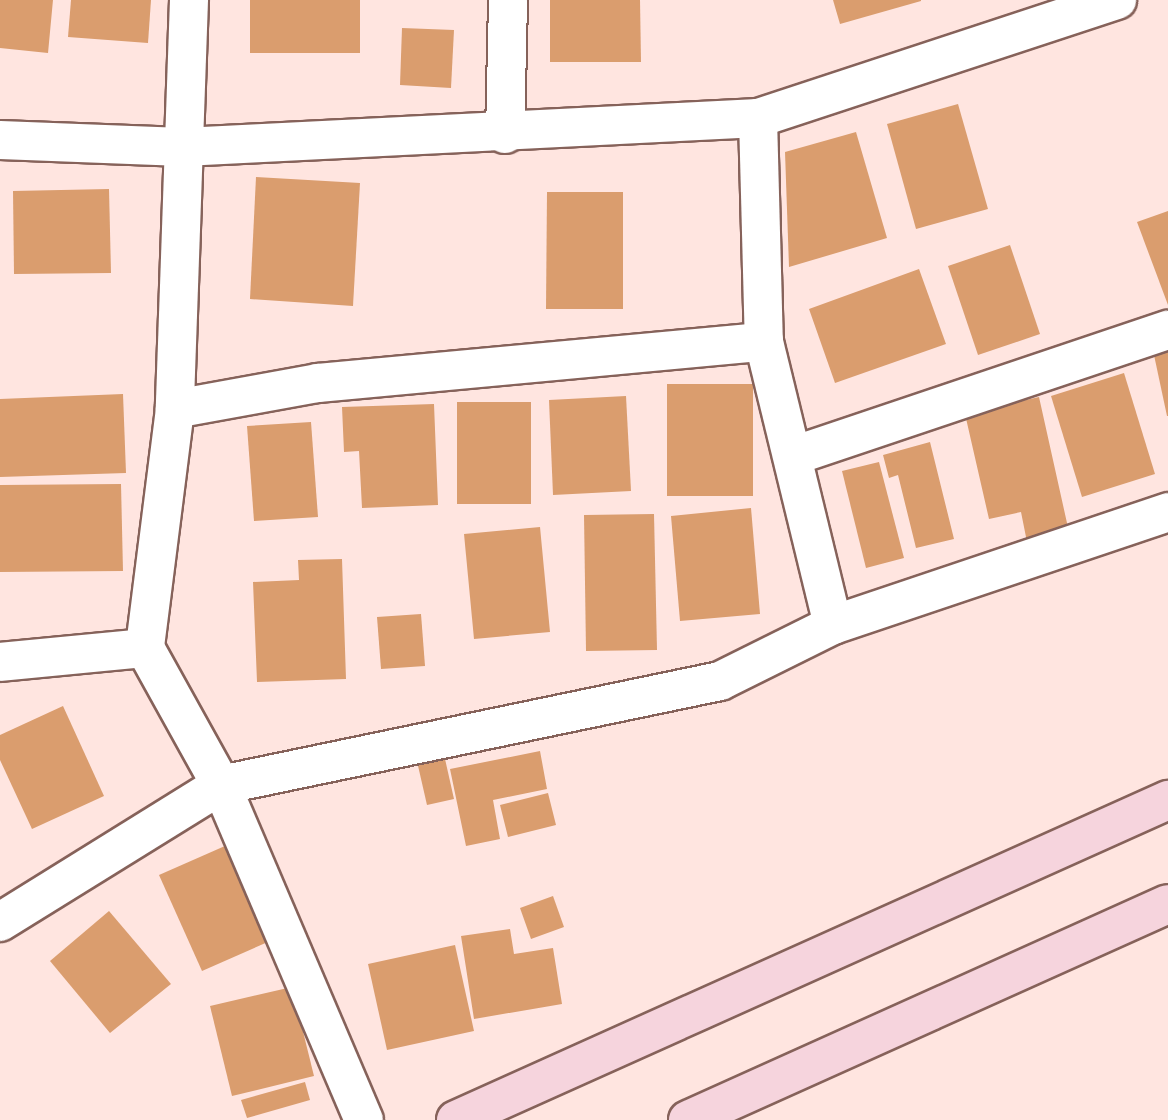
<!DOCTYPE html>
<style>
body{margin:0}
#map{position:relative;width:1168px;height:1120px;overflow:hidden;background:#ffe5e0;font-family:"DM Sans",sans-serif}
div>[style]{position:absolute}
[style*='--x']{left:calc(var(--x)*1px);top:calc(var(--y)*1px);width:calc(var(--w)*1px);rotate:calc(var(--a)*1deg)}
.building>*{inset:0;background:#da9d6e}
.roads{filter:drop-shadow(2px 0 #86625a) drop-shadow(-2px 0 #86625a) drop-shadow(0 2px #86625a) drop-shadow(0 -2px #86625a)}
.minor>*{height:38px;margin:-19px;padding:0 19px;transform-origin:19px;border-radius:19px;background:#fff}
.secondary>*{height:38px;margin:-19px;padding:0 19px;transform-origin:19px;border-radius:19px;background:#f6d4dd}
span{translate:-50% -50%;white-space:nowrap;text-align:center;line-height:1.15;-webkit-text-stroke:5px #ffe5e0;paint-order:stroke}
</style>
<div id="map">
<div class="building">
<i style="clip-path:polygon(0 0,53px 0,48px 53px,0 48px)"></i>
<i style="clip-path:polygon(71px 0,151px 0,148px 43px,68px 37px)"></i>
<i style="clip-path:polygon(250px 0,360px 0,360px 53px,250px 53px)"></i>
<i style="clip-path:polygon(550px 0,640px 0,641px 62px,550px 62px)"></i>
<i style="clip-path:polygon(833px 0,921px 0,921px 1px,840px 24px)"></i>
<i style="clip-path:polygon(402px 28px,454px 30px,451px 88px,400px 85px)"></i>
<i style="clip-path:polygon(958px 104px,988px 209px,916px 229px,887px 124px)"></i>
<i style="clip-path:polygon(856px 132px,887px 238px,789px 267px,785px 152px)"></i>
<i style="clip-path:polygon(256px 177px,360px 183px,353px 306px,250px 299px)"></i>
<i style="clip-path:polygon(109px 189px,111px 273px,14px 274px,13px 191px)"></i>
<i style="clip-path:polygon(547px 192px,623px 192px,623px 309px,546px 309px)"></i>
<i style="clip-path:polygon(1168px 211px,1168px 305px,1137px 222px)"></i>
<i style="clip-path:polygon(1010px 245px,1040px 334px,978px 355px,948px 266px)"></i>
<i style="clip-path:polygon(919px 269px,946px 344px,835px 383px,809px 309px)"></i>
<i style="clip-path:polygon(1168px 352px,1168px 416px,1167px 416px,1154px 355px)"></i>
<i style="clip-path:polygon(1124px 373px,1155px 474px,1082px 497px,1051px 396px)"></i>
<i style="clip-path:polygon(667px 384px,753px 384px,753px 496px,667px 496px)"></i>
<i style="clip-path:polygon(123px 394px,126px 473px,0 477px,0 399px)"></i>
<i style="clip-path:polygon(626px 396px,631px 491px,553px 495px,549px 400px)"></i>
<i style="clip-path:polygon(1039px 397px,1069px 532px,1027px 542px,1021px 512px,989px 519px,965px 414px)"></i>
<i style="clip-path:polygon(457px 402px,531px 402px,531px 504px,457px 504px)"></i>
<i style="clip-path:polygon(434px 404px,438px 505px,362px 508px,359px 451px,344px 452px,342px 407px)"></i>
<i style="clip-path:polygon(311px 422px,318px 517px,254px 521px,247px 426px)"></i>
<i style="clip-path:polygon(930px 442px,954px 539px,916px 548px,898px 475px,889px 478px,883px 455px)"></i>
<i style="clip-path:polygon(879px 462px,904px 558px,866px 568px,842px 471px)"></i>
<i style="clip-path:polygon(121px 484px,123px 571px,0 572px,0 485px)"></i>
<i style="clip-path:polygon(751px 508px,760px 614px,680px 621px,671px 516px)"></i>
<i style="clip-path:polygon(654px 514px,657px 650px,586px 651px,584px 515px)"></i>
<i style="clip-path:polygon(540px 527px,550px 632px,474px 639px,464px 534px)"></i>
<i style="clip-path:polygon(342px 559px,346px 679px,257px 682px,253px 582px,299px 580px,298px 560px)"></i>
<i style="clip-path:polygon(421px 614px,425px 666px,381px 669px,377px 617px)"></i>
<i style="clip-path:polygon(63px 706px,104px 796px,32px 829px,0 760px,0 735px)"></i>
<i style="clip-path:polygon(443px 750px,454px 799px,427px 805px,416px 757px)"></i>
<i style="clip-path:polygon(540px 751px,547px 789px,493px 800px,500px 839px,466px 846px,450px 769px)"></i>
<i style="clip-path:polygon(548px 793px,556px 825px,508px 837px,500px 805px)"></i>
<i style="clip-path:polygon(234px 842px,277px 938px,202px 971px,159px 875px)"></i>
<i style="clip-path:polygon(553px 896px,564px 927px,531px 939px,520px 908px)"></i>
<i style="clip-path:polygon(109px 911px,171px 984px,110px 1033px,50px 961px)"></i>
<i style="clip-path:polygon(510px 929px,514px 954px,553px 948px,562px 1004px,474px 1019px,461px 936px)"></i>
<i style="clip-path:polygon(455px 945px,474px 1031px,387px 1050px,368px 964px)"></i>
<i style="clip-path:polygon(292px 987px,314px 1076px,232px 1096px,210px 1006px)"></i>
<i style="clip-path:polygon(305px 1082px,310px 1100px,247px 1118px,241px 1100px)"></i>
</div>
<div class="roads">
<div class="minor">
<i style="--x:189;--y:0;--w:409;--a:92"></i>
<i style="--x:175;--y:409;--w:241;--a:97.2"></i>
<i style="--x:145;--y:648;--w:157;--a:61"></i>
<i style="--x:221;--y:785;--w:364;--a:66.9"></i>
<i style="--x:758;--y:118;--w:224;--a:88.5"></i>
<i style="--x:764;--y:342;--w:291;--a:76.3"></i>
<i style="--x:505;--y:134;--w:134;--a:-88.7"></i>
<i style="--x:0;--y:140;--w:183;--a:2.2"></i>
<i style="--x:183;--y:147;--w:576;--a:-2.89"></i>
<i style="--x:758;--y:118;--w:378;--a:-18.2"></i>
<i style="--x:175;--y:409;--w:145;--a:-10.3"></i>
<i style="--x:318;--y:383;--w:448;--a:-5.3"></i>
<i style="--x:793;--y:456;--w:396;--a:-18.6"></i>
<i style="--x:0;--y:662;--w:146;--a:-5.5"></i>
<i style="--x:0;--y:922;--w:260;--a:-31.8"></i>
<i style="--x:221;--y:785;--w:510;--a:-11.77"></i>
<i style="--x:720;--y:681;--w:126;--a:-26.4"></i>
<i style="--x:833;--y:625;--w:354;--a:-18.6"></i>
</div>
<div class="secondary">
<i style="--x:456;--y:1120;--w:781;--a:-24.2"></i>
<i style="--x:688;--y:1120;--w:526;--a:-24.23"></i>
</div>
</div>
</div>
